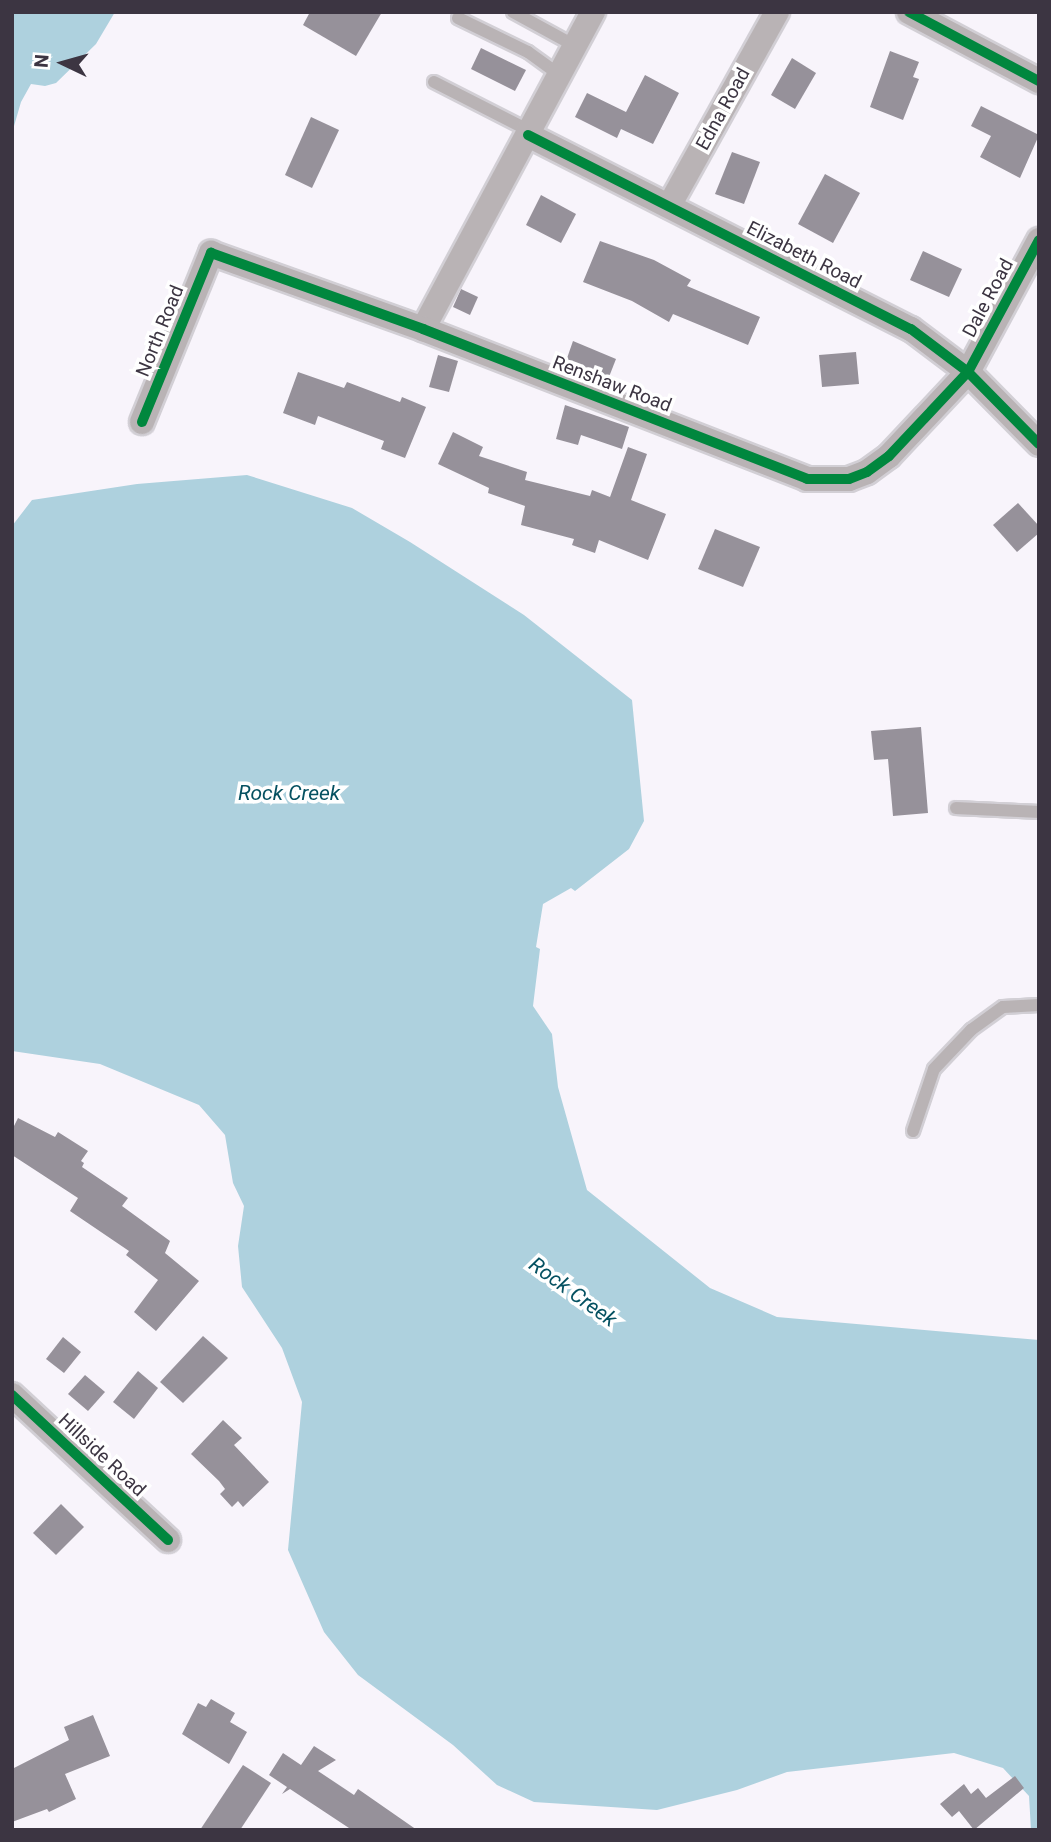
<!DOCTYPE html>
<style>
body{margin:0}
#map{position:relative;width:1051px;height:1842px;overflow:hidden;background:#f8f4fb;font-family:Roboto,sans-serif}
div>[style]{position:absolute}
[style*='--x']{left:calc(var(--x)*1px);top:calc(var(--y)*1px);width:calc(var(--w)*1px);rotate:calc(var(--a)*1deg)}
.water>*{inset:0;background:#aed1de}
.building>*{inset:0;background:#96919a}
.roads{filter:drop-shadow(2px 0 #d2cfd5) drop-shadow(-2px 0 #d2cfd5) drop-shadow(0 2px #d2cfd5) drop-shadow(0 -2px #d2cfd5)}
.lane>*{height:12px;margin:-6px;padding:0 6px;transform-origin:6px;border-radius:6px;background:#b9b3b5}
.street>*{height:24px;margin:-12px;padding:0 12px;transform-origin:12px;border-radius:12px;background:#b9b3b5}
.cycleway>*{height:10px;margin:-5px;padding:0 5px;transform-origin:5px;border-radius:5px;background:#00873e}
span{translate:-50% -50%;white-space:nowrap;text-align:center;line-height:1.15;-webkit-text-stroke:7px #fff;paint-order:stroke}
.street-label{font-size:19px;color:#3c3542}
.water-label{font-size:21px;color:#055161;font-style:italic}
.frame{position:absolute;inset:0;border:14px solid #3c3542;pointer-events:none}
.north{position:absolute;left:28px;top:28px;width:70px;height:70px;-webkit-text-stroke:5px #fff;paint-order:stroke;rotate:275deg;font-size:19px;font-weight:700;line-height:28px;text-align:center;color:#3c3542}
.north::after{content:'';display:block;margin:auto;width:24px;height:32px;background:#3c3542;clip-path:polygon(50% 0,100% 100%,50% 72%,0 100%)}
</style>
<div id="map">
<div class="water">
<i style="clip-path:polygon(12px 12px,115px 12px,96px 44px,56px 83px,45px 86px,31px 84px,21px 102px,12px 133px)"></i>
<i style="clip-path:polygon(247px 475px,352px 508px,410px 542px,524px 615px,632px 700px,644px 821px,629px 849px,575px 891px,571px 888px,543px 904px,536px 947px,540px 949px,533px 1006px,552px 1034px,558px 1087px,587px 1190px,710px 1288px,777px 1317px,1039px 1340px,1039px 1830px,1031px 1830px,1029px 1796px,1003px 1768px,954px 1753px,787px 1772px,737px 1790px,657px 1810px,534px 1802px,497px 1785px,453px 1745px,358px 1675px,324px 1632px,288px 1550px,302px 1402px,282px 1348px,242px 1287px,238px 1246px,244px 1206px,233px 1183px,225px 1135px,199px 1105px,100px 1064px,12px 1051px,12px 526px,32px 500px,137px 484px)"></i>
</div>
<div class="building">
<i style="clip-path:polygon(310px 12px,382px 12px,356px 56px,303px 25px)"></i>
<i style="clip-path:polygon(481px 48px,526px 70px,515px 91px,471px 69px)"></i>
<i style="clip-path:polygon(890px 51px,919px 62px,913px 77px,919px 79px,903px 120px,870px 107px)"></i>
<i style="clip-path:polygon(792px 58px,816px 73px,795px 109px,771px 95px)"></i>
<i style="clip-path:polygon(645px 75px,679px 93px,653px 144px,621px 129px,617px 138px,575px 117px,587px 93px,626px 112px)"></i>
<i style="clip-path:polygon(981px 106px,1039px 135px,1020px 178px,980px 157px,991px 136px,971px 126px)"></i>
<i style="clip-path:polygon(311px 117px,339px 130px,312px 188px,285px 175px)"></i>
<i style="clip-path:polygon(732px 152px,760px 162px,744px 204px,715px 194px)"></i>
<i style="clip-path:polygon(825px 174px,860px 193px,833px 243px,798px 224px)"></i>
<i style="clip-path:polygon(541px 195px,576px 214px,561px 243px,526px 225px)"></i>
<i style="clip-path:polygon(600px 241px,654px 260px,691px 280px,687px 286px,760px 317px,748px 345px,673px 314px,669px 322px,632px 301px,583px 282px)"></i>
<i style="clip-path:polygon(923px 251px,962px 269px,949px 297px,910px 280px)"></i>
<i style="clip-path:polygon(461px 289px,478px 297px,470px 315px,453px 307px)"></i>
<i style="clip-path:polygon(573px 341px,616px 359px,607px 382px,565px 364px)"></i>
<i style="clip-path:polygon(856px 352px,859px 384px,822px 387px,819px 355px)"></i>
<i style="clip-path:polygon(438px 355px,458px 361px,449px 392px,429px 387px)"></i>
<i style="clip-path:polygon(298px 372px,344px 388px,347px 382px,400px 402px,402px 397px,426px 407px,405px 458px,381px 449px,384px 441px,318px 416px,315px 425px,283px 413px)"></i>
<i style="clip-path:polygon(565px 405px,629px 427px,622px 449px,581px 435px,578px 445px,556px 439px)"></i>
<i style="clip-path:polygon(453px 432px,483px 447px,479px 456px,527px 472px,525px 480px,590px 496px,592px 490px,610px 497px,628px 447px,647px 454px,631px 500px,666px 514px,648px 560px,599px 540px,595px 553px,572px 545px,574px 539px,521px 525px,525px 506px,488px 493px,489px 488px,438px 464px)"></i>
<i style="clip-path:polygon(1018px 503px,1039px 526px,1039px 533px,1017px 552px,993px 525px)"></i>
<i style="clip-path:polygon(715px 529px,760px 547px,743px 587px,698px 569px)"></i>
<i style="clip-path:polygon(921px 727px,928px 813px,893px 816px,888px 759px,874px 760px,871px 731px)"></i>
<i style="clip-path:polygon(18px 1118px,55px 1137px,58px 1132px,88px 1151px,81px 1161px,84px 1163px,82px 1167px,128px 1198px,122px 1206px,170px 1241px,165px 1253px,199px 1281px,156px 1331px,134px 1312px,158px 1280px,126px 1255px,129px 1251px,70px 1211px,78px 1198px,12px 1155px,12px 1130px)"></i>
<i style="clip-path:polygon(203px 1336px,228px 1358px,183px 1403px,160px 1382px)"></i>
<i style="clip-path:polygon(63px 1337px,81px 1352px,64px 1373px,46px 1359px)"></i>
<i style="clip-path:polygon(138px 1371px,158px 1388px,134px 1419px,113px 1402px)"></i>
<i style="clip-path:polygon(85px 1375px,105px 1392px,88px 1411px,68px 1394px)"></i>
<i style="clip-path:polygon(223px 1420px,242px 1438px,234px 1445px,269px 1482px,243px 1507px,238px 1501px,232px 1507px,220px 1494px,225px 1489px,219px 1481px,191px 1454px)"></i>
<i style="clip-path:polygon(61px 1504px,84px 1527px,56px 1555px,33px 1533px)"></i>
<i style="clip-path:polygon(211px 1699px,235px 1713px,230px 1722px,247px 1732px,229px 1764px,182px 1734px,198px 1703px,206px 1707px)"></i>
<i style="clip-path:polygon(93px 1715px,110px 1756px,65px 1774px,76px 1799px,49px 1812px,47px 1809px,12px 1822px,12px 1769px,69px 1740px,64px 1727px)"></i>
<i style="clip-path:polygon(314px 1746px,336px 1760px,318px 1771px,354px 1795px,358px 1789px,417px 1830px,352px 1830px,290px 1789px,282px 1794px,287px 1787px,269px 1775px,283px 1753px,301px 1765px)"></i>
<i style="clip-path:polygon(243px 1765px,271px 1783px,240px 1830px,200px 1830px)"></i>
<i style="clip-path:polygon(1015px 1776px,1024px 1788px,974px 1830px,959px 1811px,952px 1817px,940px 1804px,964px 1784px,971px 1794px,978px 1788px,986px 1798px)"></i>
</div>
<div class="roads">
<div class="lane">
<i style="--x:513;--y:12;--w:71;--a:28.7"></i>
<i style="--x:458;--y:18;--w:78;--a:25.9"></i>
<i style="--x:528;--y:52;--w:39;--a:36"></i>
<i style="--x:434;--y:82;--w:108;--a:27"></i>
<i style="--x:956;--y:808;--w:83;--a:2.8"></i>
<i style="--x:913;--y:1131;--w:65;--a:-71.3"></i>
<i style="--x:934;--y:1069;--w:54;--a:-46.5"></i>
<i style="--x:971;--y:1030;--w:39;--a:-36"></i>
<i style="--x:1003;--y:1007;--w:36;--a:-3"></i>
</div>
<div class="street">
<i style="--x:909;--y:12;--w:147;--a:28"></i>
<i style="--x:528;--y:135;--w:429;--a:26.9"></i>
<i style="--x:911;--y:329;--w:71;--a:37"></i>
<i style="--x:968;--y:372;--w:101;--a:45.4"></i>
<i style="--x:669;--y:206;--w:222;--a:-60.9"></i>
<i style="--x:423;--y:329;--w:360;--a:-61.8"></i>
<i style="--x:142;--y:422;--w:183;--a:-67.8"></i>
<i style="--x:211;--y:253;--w:225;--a:19.7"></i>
<i style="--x:423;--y:329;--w:412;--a:21.3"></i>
<i style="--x:807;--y:479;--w:42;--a:0"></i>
<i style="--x:849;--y:479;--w:19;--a:-21"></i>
<i style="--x:867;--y:472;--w:27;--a:-36"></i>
<i style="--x:889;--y:456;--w:115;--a:-46.8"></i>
<i style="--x:968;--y:372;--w:150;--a:-61.7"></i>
<i style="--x:12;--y:1395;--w:213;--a:42.9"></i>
</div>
</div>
<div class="cycleway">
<i style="--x:909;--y:12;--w:147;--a:28"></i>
<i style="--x:528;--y:135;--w:429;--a:26.9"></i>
<i style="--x:911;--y:329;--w:71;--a:37"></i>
<i style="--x:968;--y:372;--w:101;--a:45.4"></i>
<i style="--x:142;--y:422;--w:183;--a:-67.8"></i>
<i style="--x:211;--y:253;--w:225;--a:19.7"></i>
<i style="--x:423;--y:329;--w:412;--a:21.3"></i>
<i style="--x:807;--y:479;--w:42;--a:0"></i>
<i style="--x:849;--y:479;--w:19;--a:-21"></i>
<i style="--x:867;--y:472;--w:27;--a:-36"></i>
<i style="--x:889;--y:456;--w:115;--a:-46.8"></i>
<i style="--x:968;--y:372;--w:150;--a:-61.7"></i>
<i style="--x:12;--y:1395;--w:213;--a:42.9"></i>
</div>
<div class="street-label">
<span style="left:723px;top:109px;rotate:-61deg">Edna Road</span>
<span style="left:804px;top:255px;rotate:27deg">Elizabeth Road</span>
<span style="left:988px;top:298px;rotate:-62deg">Dale Road</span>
<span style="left:160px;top:331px;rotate:-68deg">North Road</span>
<span style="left:612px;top:384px;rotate:21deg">Renshaw Road</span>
<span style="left:102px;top:1455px;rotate:43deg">Hillside Road</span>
</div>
<div class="water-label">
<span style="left:289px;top:793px">Rock Creek</span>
<span style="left:573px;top:1292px;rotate:36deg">Rock Creek</span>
</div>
<div class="frame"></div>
<div class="north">N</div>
</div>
